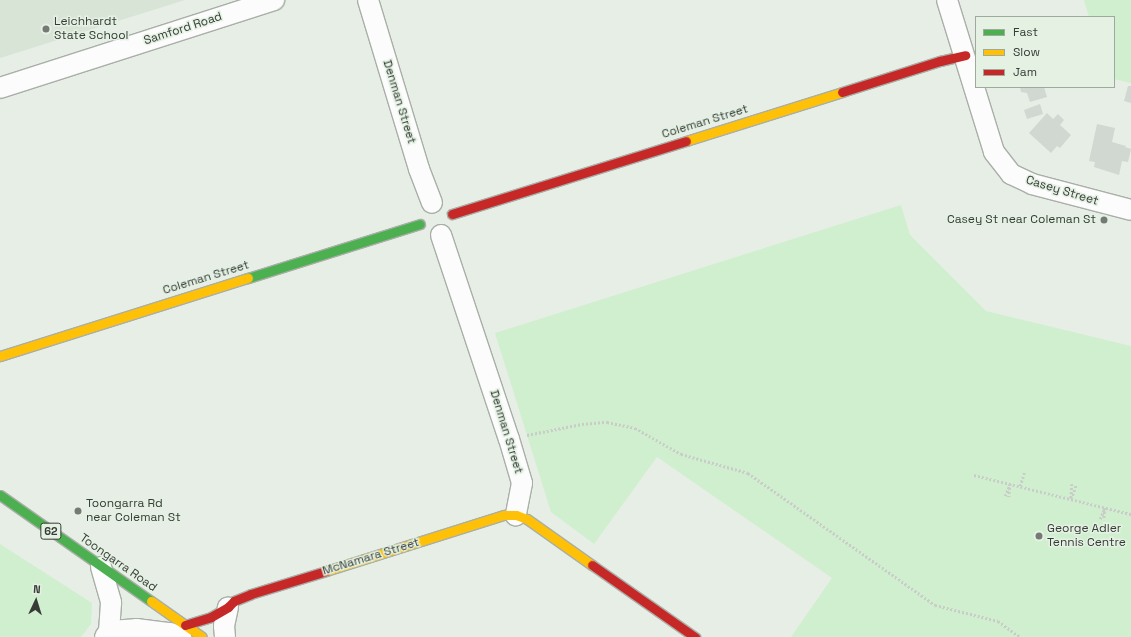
<!DOCTYPE html>
<style>
body{margin:0}
#map{position:relative;width:1131px;height:637px;overflow:hidden;background:#e7eee6;font-family:"Space Grotesk",sans-serif}
div>[style]{position:absolute}
[style*='--x']{left:calc(var(--x)*1px);top:calc(var(--y)*1px);width:calc(var(--w)*1px);rotate:calc(var(--a)*1deg)}
.built>*{inset:0;background:#d7e4d6}
.green>*{inset:0;background:#d0efce}
.building>*{inset:0;background:#d1d7d1}
.path>*{height:2.5px;margin-top:-1.25px;transform-origin:0;background:repeating-linear-gradient(90deg,#c9ccc9 0 2px,transparent 0 4px)}
.roads{filter:drop-shadow(1px 0 #a9afa8) drop-shadow(-1px 0 #a9afa8) drop-shadow(0 1px #a9afa8) drop-shadow(0 -1px #a9afa8)}
.street>*{height:20px;margin:-10px;padding:0 10px;transform-origin:10px;border-radius:10px;background:#fbfcfb}
.fast>*{height:9px;margin:-4.5px;padding:0 4.5px;transform-origin:4.5px;border-radius:4.5px;background:#4caf50}
.slow>*{height:9px;margin:-4.5px;padding:0 4.5px;transform-origin:4.5px;border-radius:4.5px;background:#ffc107}
.jam>*{height:9px;margin:-4.5px;padding:0 4.5px;transform-origin:4.5px;border-radius:4.5px;background:#c62828}
.dots>*{width:11px;height:11px;translate:-50% -50%;box-sizing:border-box;border:2px solid #e4f1e3;border-radius:50%}
span{translate:-50% -50%;white-space:nowrap;text-align:center;line-height:1.15;-webkit-text-stroke:3px #e4f1e3;paint-order:stroke}
.shield-label span{padding:1px 3px;background:#e4f1e3;border:1px solid;border-radius:3px;-webkit-text-stroke-width:0}
.shield-label{font-size:11px;color:#373c37;font-weight:700}
.poi-label{font-size:12px;color:#373c37}
.left{translate:0 -50%;text-align:left}
.right{translate:-100% -50%;text-align:right}
.street-label{font-size:12px;color:#373c37}
.legend{position:absolute;left:975px;top:16px;width:140px;height:72px;box-sizing:border-box;background:#e4f1e3;border:1px solid #9fa99e;margin:0;padding:5px 7px;list-style:none;font-size:12px;color:#373c37}
.legend li{display:flex;align-items:center;gap:8px;height:20px}
.legend b{width:20px;border:1px solid #9fa99e}
.north{position:absolute;left:16px;top:581px;width:40px;height:40px;-webkit-text-stroke:3px #e4f1e3;paint-order:stroke;rotate:4deg;font-size:11px;font-weight:700;line-height:16px;text-align:center;color:#373c37}
.north::after{content:'';display:block;margin:auto;width:14px;height:18px;background:#373c37;clip-path:polygon(50% 0,100% 100%,50% 72%,0 100%)}
</style>
<div id="map">
<div class="built">
<i style="clip-path:polygon(0 0,185px 0,0 58px)"></i>
</div>
<div class="green">
<i style="clip-path:polygon(1084px 0,1131px 0,1131px 83px,1114px 79px,1114px 17px,1089px 17px)"></i>
<i style="clip-path:polygon(901px 205px,910px 235px,986px 311px,1131px 346px,1131px 637px,791px 637px,832px 578px,657px 457px,594px 544px,551px 512px,495px 333px)"></i>
<i style="clip-path:polygon(0 544px,92px 603px,91px 624px,81px 637px,0 637px)"></i>
</div>
<div class="building">
<i style="clip-path:polygon(1128px 86px,1131px 86px,1131px 103px,1124px 101px)"></i>
<i style="clip-path:polygon(1020px 87px,1044px 87px,1047px 97px,1030px 102px,1027px 93px,1021px 92px)"></i>
<i style="clip-path:polygon(1040px 104px,1043px 114px,1027px 119px,1024px 110px)"></i>
<i style="clip-path:polygon(1047px 113px,1053px 119px,1058px 114px,1064px 120px,1060px 125px,1071px 135px,1060px 148px,1057px 146px,1051px 153px,1029px 133px)"></i>
<i style="clip-path:polygon(1097px 124px,1115px 128px,1112px 142px,1126px 146px,1125px 147px,1131px 149px,1128px 162px,1122px 161px,1119px 175px,1094px 167px,1095px 162px,1089px 161px)"></i>
</div>
<div class="path">
<i style="--x:527;--y:435;--w:56;--a:-11.3"></i>
<i style="--x:582;--y:424;--w:25;--a:-5"></i>
<i style="--x:607;--y:422;--w:29;--a:12"></i>
<i style="--x:635;--y:428;--w:53;--a:29.5"></i>
<i style="--x:681;--y:454;--w:70;--a:15.8"></i>
<i style="--x:748;--y:473;--w:229;--a:35.2"></i>
<i style="--x:935;--y:605;--w:65;--a:14.3"></i>
<i style="--x:998;--y:621;--w:27;--a:36"></i>
<i style="--x:974;--y:475;--w:162;--a:14"></i>
<i style="--x:1072;--y:484;--w:15;--a:94"></i>
<i style="--x:1071;--y:499;--w:15;--a:-70"></i>
<i style="--x:1020;--y:486;--w:14;--a:-73"></i>
<i style="--x:1005;--y:496;--w:13;--a:-67"></i>
<i style="--x:1010;--y:484;--w:13;--a:94"></i>
<i style="--x:1100;--y:519;--w:12;--a:-66"></i>
<i style="--x:1105;--y:508;--w:12;--a:95"></i>
</div>
<div class="roads">
<div class="street">
<i style="--x:368;--y:0;--w:177;--a:73.2"></i>
<i style="--x:419;--y:169;--w:36;--a:69"></i>
<i style="--x:947;--y:0;--w:159;--a:72.8"></i>
<i style="--x:994;--y:152;--w:28;--a:52"></i>
<i style="--x:1011;--y:174;--w:23;--a:25"></i>
<i style="--x:1032;--y:184;--w:102;--a:14.7"></i>
<i style="--x:0;--y:88;--w:288;--a:-17.8"></i>
<i style="--x:441;--y:235;--w:215;--a:71.6"></i>
<i style="--x:509;--y:439;--w:46;--a:73.5"></i>
<i style="--x:522;--y:483;--w:33;--a:101"></i>
<i style="--x:101;--y:567;--w:37;--a:74"></i>
<i style="--x:111;--y:603;--w:28;--a:94"></i>
<i style="--x:109;--y:631;--w:7;--a:124"></i>
<i style="--x:109;--y:631;--w:27;--a:-4"></i>
<i style="--x:136;--y:629;--w:34;--a:7"></i>
<i style="--x:170;--y:633;--w:12;--a:20"></i>
<i style="--x:225;--y:637;--w:11;--a:-95"></i>
<i style="--x:224;--y:626;--w:19;--a:-78"></i>
</div>
<div class="fast">
<i style="--x:248;--y:278;--w:180;--a:-17.4"></i>
<i style="--x:0;--y:495;--w:184;--a:35.1"></i>
</div>
<div class="slow">
<i style="--x:686;--y:141;--w:164;--a:-17.4"></i>
<i style="--x:0;--y:356;--w:260;--a:-17.5"></i>
<i style="--x:326;--y:571;--w:187;--a:-17.5"></i>
<i style="--x:504;--y:515;--w:12;--a:0"></i>
<i style="--x:516;--y:515;--w:12;--a:20"></i>
<i style="--x:527;--y:519;--w:80;--a:35.3"></i>
<i style="--x:151;--y:601;--w:62;--a:35.2"></i>
</div>
<div class="jam">
<i style="--x:842;--y:92;--w:103;--a:-17.6"></i>
<i style="--x:940;--y:61;--w:26;--a:-13"></i>
<i style="--x:452;--y:214;--w:245;--a:-17.3"></i>
<i style="--x:592;--y:565;--w:126;--a:35"></i>
<i style="--x:185;--y:625;--w:27;--a:-17"></i>
<i style="--x:211;--y:617;--w:20;--a:-30"></i>
<i style="--x:228;--y:607;--w:8;--a:-45"></i>
<i style="--x:234;--y:601;--w:18;--a:-22"></i>
<i style="--x:251;--y:594;--w:78;--a:-17"></i>
</div>
</div>
<div class="dots">
<i style="left:46px;top:29px;background:#757a74"></i>
<i style="left:1104px;top:220px;background:#757a74"></i>
<i style="left:78px;top:511px;background:#757a74"></i>
<i style="left:1039px;top:536px;background:#757a74"></i>
</div>
<div class="shield-label">
<span style="left:51px;top:531px">62</span>
</div>
<div class="poi-label">
<span class="left" style="left:54px;top:29px">Leichhardt<br>State School</span>
<span class="right" style="left:1096px;top:220px">Casey St near Coleman St</span>
<span class="left" style="left:86px;top:511px">Toongarra Rd<br>near Coleman St</span>
<span class="left" style="left:1047px;top:536px">George Adler<br>Tennis Centre</span>
</div>
<div class="street-label">
<span style="left:183px;top:29px;rotate:-18deg">Samford Road</span>
<span style="left:399px;top:102px;rotate:73deg">Denman Street</span>
<span style="left:705px;top:122px;rotate:-17deg">Coleman Street</span>
<span style="left:1062px;top:191px;rotate:17deg">Casey Street</span>
<span style="left:206px;top:278px;rotate:-17deg">Coleman Street</span>
<span style="left:506px;top:432px;rotate:73deg">Denman Street</span>
<span style="left:371px;top:557px;rotate:-17deg">McNamara Street</span>
<span style="left:118px;top:563px;rotate:35deg">Toongarra Road</span>
</div>
<ul class="legend">
<li><b style="height:5px;background:#4caf50"></b>Fast</li>
<li><b style="height:5px;background:#ffc107"></b>Slow</li>
<li><b style="height:5px;background:#c62828"></b>Jam</li>
</ul>
<div class="north">N</div>
</div>
